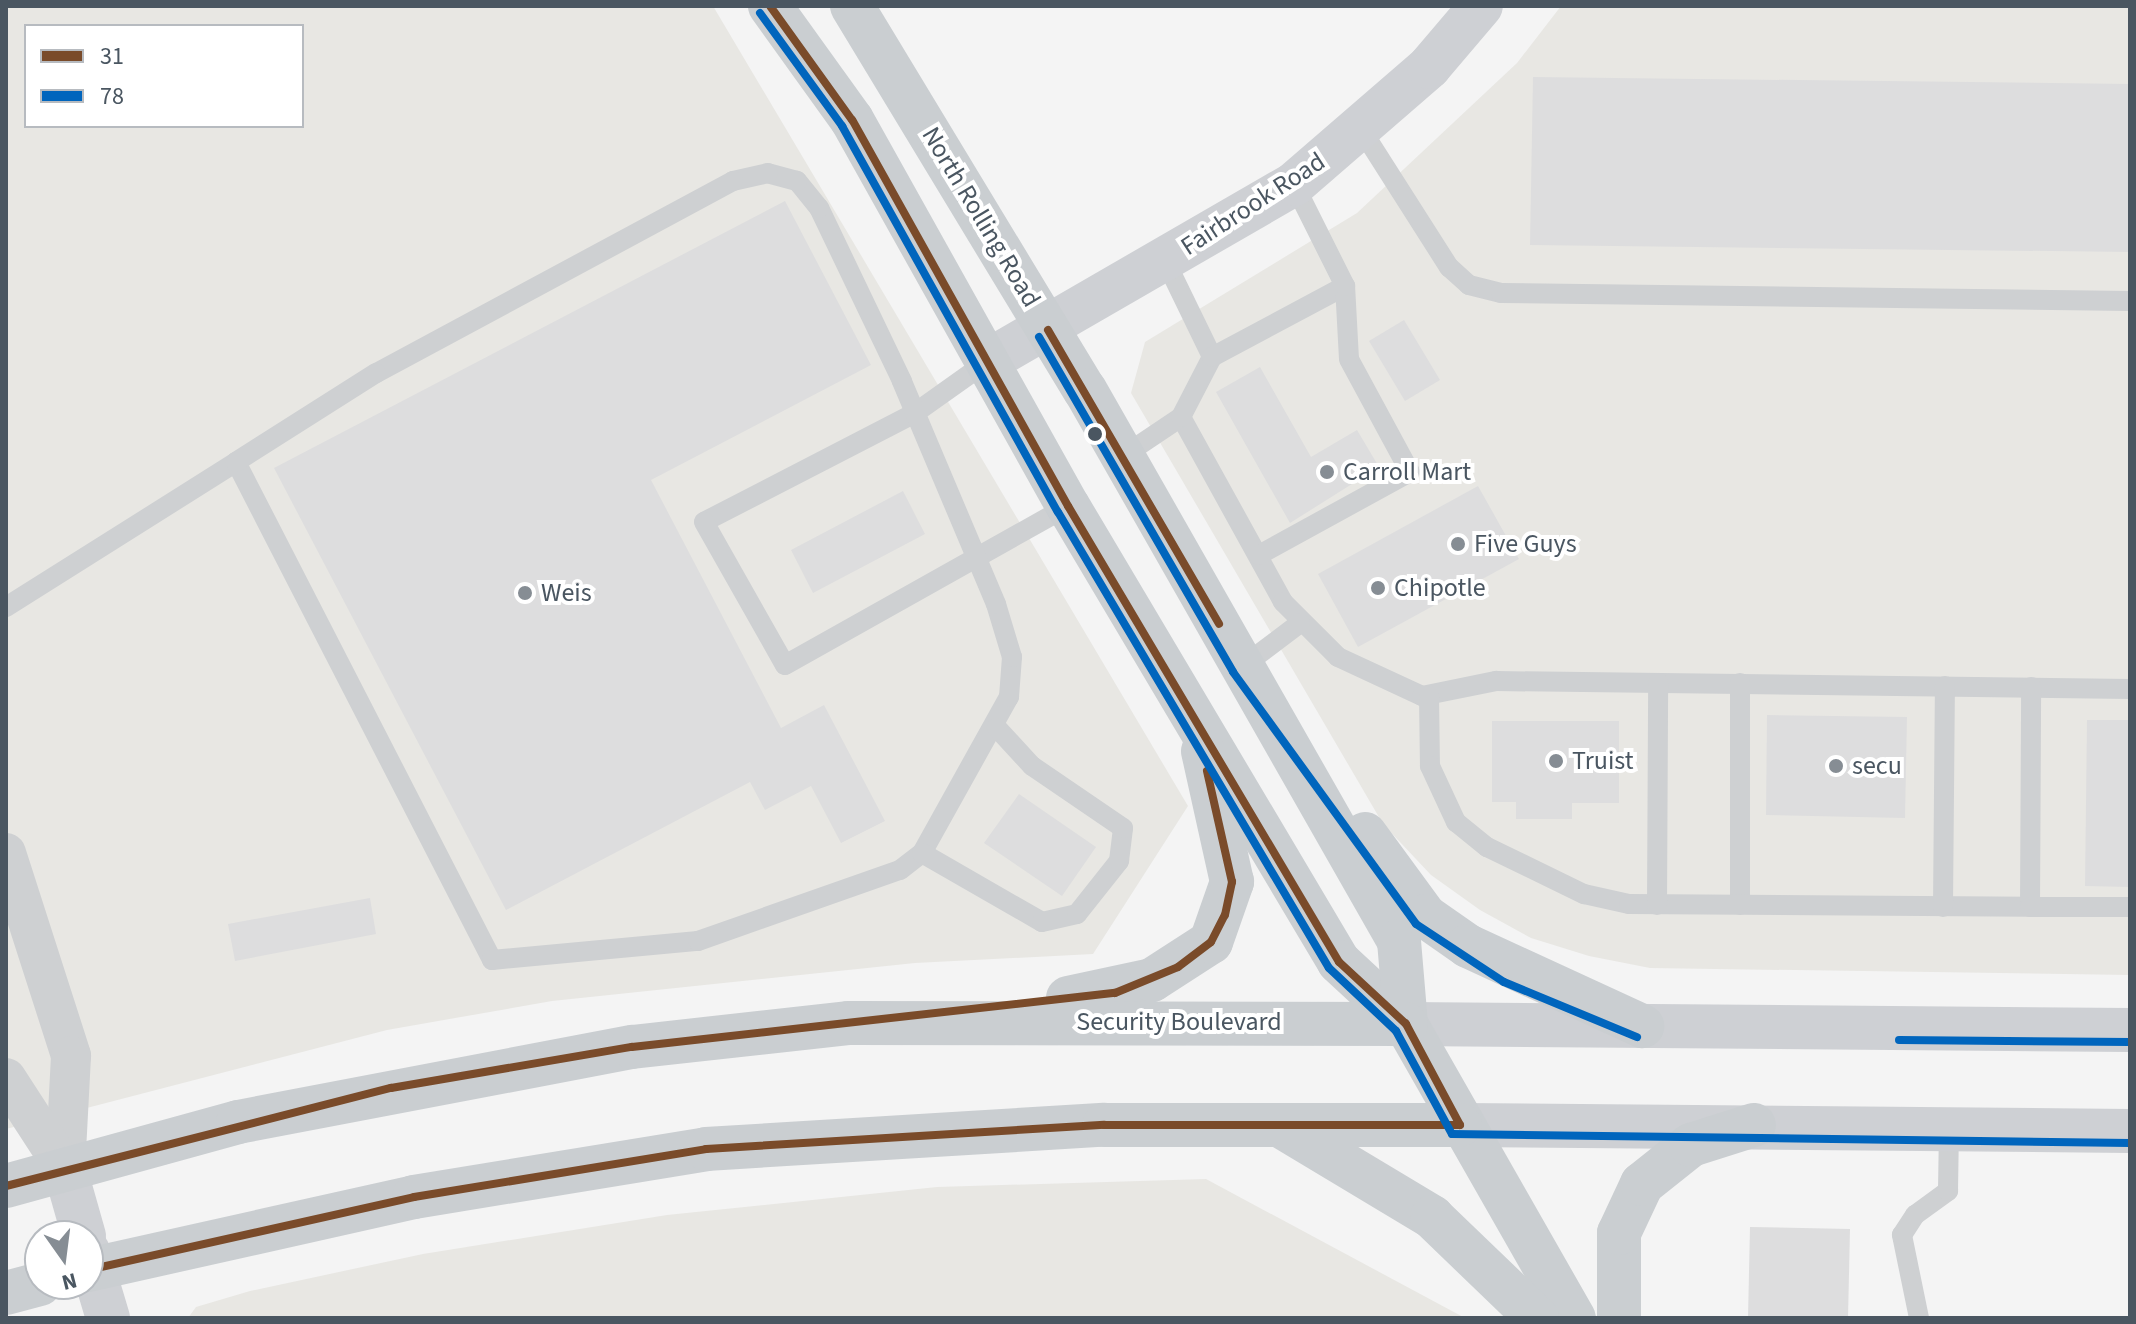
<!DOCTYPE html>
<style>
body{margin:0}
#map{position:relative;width:2136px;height:1324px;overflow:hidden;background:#f4f4f4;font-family:"Source Sans 3",sans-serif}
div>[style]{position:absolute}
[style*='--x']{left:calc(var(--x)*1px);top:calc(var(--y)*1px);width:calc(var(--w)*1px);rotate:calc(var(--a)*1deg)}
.commercial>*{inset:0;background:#e8e7e3}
.building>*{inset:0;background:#ddddde}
.lane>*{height:20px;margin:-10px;padding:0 10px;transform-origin:10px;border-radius:10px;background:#ced0d2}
.street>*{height:40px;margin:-20px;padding:0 20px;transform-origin:20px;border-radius:20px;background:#ced0d2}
.secondary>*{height:44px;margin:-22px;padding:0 22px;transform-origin:22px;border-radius:22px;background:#ced0d4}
.primary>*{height:44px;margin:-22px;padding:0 22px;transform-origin:22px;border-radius:22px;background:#caced1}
.bus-1>*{height:8px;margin:-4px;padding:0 4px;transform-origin:4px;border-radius:4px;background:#7a4b2a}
.bus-2>*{height:8px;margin:-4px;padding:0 4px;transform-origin:4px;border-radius:4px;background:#0065bd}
.dots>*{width:22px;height:22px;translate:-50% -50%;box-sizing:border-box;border:4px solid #fff;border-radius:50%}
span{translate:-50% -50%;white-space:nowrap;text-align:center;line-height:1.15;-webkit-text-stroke:8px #fff;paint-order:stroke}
.street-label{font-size:26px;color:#4a5661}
.poi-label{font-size:26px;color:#4a5661}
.left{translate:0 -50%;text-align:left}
.frame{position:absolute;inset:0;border:8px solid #4a5661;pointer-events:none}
.legend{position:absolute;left:24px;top:24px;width:280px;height:104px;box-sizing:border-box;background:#fff;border:2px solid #b7bbc0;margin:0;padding:10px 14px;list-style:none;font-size:24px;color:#4a5661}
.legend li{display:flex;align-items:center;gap:16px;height:40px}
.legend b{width:40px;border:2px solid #b7bbc0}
.north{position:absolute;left:24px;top:1220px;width:80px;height:80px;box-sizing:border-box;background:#fff;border:2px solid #b7bbc0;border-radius:50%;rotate:166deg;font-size:22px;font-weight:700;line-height:32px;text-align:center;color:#4a5661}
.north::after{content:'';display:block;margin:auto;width:28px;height:36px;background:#868d94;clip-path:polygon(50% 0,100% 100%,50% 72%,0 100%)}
</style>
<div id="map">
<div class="commercial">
<i style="clip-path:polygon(evenodd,6px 6px,713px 6px,1188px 806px,1093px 954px,915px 963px,552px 1001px,387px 1030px,6px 1129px,6px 6px,26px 26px,302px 26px,302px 126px,26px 126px,26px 26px)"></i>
<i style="clip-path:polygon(1561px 6px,2130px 6px,2130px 975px,1650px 968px,1589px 956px,1531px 938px,1480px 910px,1431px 875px,1383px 824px,1131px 393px,1145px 342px,1357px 213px,1517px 63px)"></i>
<i style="clip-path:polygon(1206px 1179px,1465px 1318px,188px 1318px,196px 1307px,250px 1291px,423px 1254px,667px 1215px,937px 1187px)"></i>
</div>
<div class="building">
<i style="clip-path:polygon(1533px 77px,2130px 84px,2130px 252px,1530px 245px)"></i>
<i style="clip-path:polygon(785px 201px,871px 365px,651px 480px,781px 728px,824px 705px,885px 821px,841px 843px,811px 786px,765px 810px,750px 782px,506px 910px,274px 468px)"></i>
<i style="clip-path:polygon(1404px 320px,1440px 380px,1405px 401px,1369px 341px)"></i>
<i style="clip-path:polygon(1260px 367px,1311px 457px,1357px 430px,1379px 467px,1290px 523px,1216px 392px)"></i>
<i style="clip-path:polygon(1478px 486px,1519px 559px,1358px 647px,1318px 574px)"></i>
<i style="clip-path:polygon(903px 491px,925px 534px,813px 593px,791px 550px)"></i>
<i style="clip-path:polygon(1767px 715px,1907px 717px,1905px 818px,1766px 815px)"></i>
<i style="clip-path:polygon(2087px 720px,2130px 720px,2130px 887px,2085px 886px)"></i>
<i style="clip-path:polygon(1492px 721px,1619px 721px,1619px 803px,1572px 803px,1572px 819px,1516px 819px,1516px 802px,1492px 802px)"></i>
<i style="clip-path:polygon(1019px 794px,1096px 847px,1062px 896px,984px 843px)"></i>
<i style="clip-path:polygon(370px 898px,376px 934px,235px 961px,228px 924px)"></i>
<i style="clip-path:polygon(1750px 1227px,1850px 1229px,1848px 1318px,1748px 1318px)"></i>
</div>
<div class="lane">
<i style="--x:1361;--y:129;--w:164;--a:57.5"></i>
<i style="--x:1449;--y:267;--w:27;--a:42"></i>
<i style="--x:1469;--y:285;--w:33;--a:14"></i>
<i style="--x:1501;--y:293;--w:629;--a:0.73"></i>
<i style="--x:1165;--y:260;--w:108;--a:64.1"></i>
<i style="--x:991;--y:359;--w:93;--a:144.6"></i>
<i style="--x:915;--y:413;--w:237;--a:152.7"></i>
<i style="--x:704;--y:522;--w:164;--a:60.5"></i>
<i style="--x:785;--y:665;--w:325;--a:-29.3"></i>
<i style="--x:1181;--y:417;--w:211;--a:61.1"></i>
<i style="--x:1283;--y:602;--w:78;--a:45"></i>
<i style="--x:1338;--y:657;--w:93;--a:24.9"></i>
<i style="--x:1422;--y:696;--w:76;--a:-11.5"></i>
<i style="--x:1496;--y:681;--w:634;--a:0.72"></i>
<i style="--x:1123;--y:456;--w:70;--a:-33.9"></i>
<i style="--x:1181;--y:417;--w:68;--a:-62.7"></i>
<i style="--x:1212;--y:357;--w:151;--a:-28.1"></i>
<i style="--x:1259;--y:555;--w:172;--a:-28.8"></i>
<i style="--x:1410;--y:472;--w:128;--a:-118.4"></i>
<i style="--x:1349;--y:359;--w:73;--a:-93.1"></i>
<i style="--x:1345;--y:286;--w:114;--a:-116.6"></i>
<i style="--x:6;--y:607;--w:272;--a:-32.2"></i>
<i style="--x:236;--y:462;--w:560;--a:62.79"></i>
<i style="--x:492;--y:960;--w:207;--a:-5.3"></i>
<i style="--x:698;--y:941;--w:214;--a:-19.4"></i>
<i style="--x:900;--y:870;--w:28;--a:-38"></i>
<i style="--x:922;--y:853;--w:179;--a:-60.9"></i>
<i style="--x:1009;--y:697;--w:40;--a:-85.7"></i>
<i style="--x:1012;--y:657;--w:55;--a:-106.8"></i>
<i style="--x:996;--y:604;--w:242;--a:-112.9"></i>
<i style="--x:902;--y:381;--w:192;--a:-115.6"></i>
<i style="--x:819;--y:208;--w:35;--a:-129"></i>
<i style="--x:797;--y:181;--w:30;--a:-165"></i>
<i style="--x:768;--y:173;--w:36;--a:167"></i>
<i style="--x:733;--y:181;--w:405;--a:151.7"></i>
<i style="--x:376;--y:373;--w:166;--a:147.6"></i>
<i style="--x:1243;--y:666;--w:71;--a:-37"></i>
<i style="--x:1740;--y:683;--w:222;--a:90"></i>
<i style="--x:1429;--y:696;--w:70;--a:89.2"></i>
<i style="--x:1430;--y:766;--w:62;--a:65.1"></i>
<i style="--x:1456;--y:822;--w:40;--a:39"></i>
<i style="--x:1487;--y:847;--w:108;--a:25.9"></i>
<i style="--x:1584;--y:894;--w:46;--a:12.5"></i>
<i style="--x:1629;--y:904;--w:401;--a:0.4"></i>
<i style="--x:2030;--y:907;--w:220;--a:-89.7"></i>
<i style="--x:922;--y:853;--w:138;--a:29.9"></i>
<i style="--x:1042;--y:922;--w:36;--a:-13"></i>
<i style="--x:1077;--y:914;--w:68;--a:-51.6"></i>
<i style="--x:1119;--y:861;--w:33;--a:-83"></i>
<i style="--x:1123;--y:828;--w:110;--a:-145.7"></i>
<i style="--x:1032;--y:766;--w:52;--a:-132.6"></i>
<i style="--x:1657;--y:905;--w:222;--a:-89.7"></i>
<i style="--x:1943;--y:907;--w:221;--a:-89.5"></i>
<i style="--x:2030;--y:907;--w:100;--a:0"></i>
<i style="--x:1919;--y:1318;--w:85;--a:-101.6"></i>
<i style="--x:1902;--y:1235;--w:24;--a:-57"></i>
<i style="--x:1915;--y:1215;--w:41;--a:-36"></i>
<i style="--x:1948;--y:1191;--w:63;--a:-89.1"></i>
</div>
<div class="street">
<i style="--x:6;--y:853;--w:213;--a:72.2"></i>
<i style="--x:71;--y:1056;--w:113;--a:93"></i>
<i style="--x:6;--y:1078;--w:108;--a:57"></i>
</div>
<div class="secondary">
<i style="--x:991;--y:359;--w:350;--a:-30"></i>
<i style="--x:1294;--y:184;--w:179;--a:-40.9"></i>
<i style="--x:1429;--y:67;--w:80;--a:-49.6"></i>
<i style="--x:1406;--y:1024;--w:724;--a:0.47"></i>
<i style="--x:1460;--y:1125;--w:670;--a:0.51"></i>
<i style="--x:65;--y:1169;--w:70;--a:74.2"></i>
<i style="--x:88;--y:1251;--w:70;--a:73.4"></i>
</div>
<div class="primary">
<i style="--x:770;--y:6;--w:140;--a:54.3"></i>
<i style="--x:852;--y:120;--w:442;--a:60.8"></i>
<i style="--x:1068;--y:506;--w:530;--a:59.28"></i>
<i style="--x:1339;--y:962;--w:91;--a:42.8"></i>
<i style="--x:1406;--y:1024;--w:339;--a:60.3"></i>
<i style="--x:852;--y:6;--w:449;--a:58.8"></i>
<i style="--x:1085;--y:390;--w:634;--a:60.32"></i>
<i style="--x:1399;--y:941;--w:83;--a:85.2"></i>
<i style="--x:1365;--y:834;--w:102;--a:53.8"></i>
<i style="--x:1425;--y:916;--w:52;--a:34.9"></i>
<i style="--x:1468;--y:946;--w:192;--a:24.7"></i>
<i style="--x:1068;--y:998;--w:86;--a:-12.1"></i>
<i style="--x:1152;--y:980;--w:70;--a:-32.8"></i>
<i style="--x:1211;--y:942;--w:64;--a:-70.7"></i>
<i style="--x:1232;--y:882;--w:134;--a:-102.5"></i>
<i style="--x:1279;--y:1125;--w:179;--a:31"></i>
<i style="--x:1432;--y:1217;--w:146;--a:43.9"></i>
<i style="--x:6;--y:1186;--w:241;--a:-15.4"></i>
<i style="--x:238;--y:1122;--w:401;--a:-10.8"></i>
<i style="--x:632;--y:1047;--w:217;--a:-6.3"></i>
<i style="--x:848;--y:1023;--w:558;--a:0.1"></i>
<i style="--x:88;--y:1270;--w:334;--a:-12.6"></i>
<i style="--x:414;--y:1197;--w:296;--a:-9.3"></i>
<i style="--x:706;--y:1149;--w:399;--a:-3.5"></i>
<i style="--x:1104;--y:1125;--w:356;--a:0"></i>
<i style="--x:6;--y:1293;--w:35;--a:-15"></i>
<i style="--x:1619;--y:1318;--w:85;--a:-90"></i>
<i style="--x:1619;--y:1233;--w:54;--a:-64.9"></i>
<i style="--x:1642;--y:1184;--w:63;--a:-38.5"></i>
<i style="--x:1691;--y:1145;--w:66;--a:-17.6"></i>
</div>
<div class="bus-1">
<i style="--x:1048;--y:330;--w:340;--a:59.8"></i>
<i style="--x:6;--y:1186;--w:397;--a:-14.3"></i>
<i style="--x:391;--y:1088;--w:244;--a:-9.7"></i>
<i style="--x:632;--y:1047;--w:486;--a:-6.4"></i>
<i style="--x:1115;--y:993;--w:68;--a:-22.4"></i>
<i style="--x:1178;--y:967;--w:41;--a:-37.1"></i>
<i style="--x:1211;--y:942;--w:30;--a:-63"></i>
<i style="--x:1225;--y:915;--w:34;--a:-78"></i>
<i style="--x:1232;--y:882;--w:114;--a:-102.7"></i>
<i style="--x:88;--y:1270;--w:334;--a:-12.6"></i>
<i style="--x:414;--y:1197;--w:296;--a:-9.3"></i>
<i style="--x:706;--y:1149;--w:399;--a:-3.5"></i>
<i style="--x:1104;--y:1125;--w:356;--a:0"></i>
<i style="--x:1460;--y:1125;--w:115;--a:-118.1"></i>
<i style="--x:1406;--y:1024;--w:91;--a:-137.2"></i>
<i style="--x:1339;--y:962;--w:530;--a:-120.72"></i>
<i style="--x:1068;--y:506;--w:442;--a:-119.2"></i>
<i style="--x:852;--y:120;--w:140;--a:-125.7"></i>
</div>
<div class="bus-2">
<i style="--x:760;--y:13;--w:140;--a:54"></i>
<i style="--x:842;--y:126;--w:442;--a:60.8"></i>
<i style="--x:1058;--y:512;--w:530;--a:59.28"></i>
<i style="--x:1329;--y:968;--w:92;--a:43.2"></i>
<i style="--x:1396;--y:1031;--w:117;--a:61.5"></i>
<i style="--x:1452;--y:1134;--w:678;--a:0.76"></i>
<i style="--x:1039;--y:337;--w:387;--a:59.9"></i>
<i style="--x:1233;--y:672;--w:311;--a:54"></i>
<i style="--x:1416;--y:924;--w:105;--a:33.4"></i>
<i style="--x:1504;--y:982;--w:144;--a:22.5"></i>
<i style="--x:1899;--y:1040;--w:231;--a:0.5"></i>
</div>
<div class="dots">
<i style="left:1095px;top:434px;background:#4a5661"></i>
<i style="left:1327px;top:472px;background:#868d94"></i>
<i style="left:1458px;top:544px;background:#868d94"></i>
<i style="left:1378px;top:588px;background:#868d94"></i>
<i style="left:525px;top:593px;background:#868d94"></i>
<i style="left:1556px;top:761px;background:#868d94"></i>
<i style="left:1836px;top:766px;background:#868d94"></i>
</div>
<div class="street-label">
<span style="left:1253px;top:204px;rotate:-33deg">Fairbrook Road</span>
<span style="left:981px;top:217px;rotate:59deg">North Rolling Road</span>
<span style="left:1179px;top:1022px">Security Boulevard</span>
</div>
<div class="poi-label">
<span class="left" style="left:1343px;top:472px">Carroll Mart</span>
<span class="left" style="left:1474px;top:544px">Five Guys</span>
<span class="left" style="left:1394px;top:588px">Chipotle</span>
<span class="left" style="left:541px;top:593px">Weis</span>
<span class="left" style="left:1572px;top:761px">Truist</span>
<span class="left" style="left:1852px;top:766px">secu</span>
</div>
<div class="frame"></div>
<ul class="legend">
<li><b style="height:10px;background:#7a4b2a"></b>31</li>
<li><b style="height:10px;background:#0065bd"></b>78</li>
</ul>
<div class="north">N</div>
</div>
